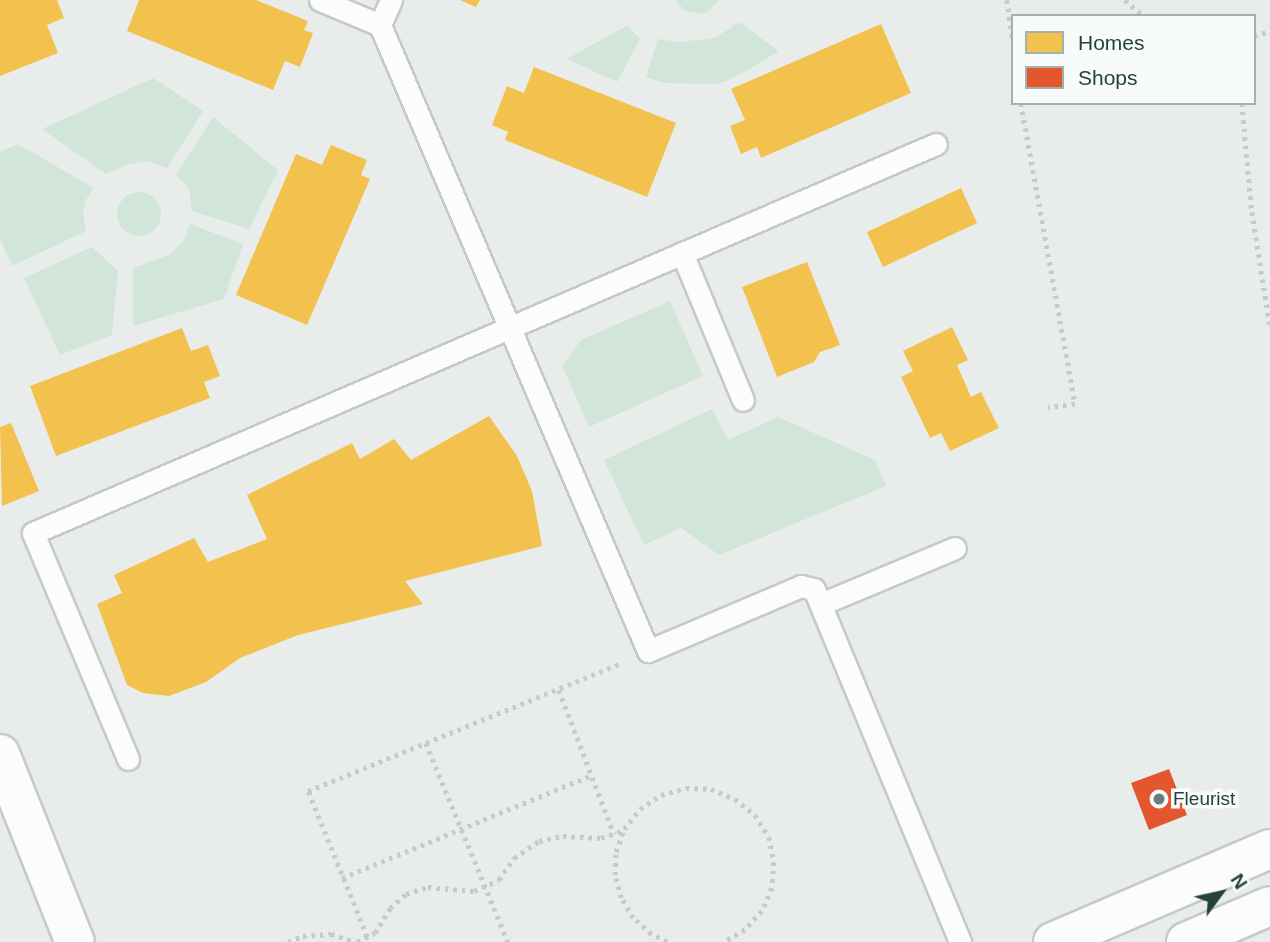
<!DOCTYPE html>
<style>
body{margin:0}
#map{position:relative;width:1270px;height:942px;overflow:hidden;background:#e8edeb;font-family:Helvetica,sans-serif}
div>[style]{position:absolute}
[style*='--x']{left:calc(var(--x)*1px);top:calc(var(--y)*1px);width:calc(var(--w)*1px);rotate:calc(var(--a)*1deg)}
.green>*{inset:0;background:#d1e6d8}
.round{border-radius:50%}
.homes>*{inset:0;background:#f2c14e}
.shops>*{inset:0;background:#e4572e}
.path>*{height:4.5px;margin-top:-2.25px;transform-origin:0;background:repeating-linear-gradient(90deg,#c3ccca 0 3.5px,transparent 0 8.5px)}
.roads{filter:drop-shadow(2px 0 #c5cac8) drop-shadow(-2px 0 #c5cac8) drop-shadow(0 2px #c5cac8) drop-shadow(0 -2px #c5cac8)}
.lane>*{height:21px;margin:-10.5px;padding:0 10.5px;transform-origin:10.5px;border-radius:10.5px;background:#fcfcfc}
.street>*{height:38px;margin:-19px;padding:0 19px;transform-origin:19px;border-radius:19px;background:#fcfcfc}
.dots>*{width:19px;height:19px;translate:-50% -50%;box-sizing:border-box;border:4px solid #f7fbf9;border-radius:50%}
span{translate:-50% -50%;white-space:nowrap;text-align:center;line-height:1.15;-webkit-text-stroke:7px #f7fbf9;paint-order:stroke}
.poi-label{font-size:19px;color:#24423a}
.left{translate:0 -50%;text-align:left}
.legend{position:absolute;left:1011px;top:14px;width:245px;height:91px;box-sizing:border-box;background:#f7fbf9;border:2px solid #a3b1ad;margin:0;padding:9px 12px;list-style:none;font-size:21px;color:#24423a}
.legend li{display:flex;align-items:center;gap:14px;height:35px}
.legend b{width:35px;border:2px solid #a3b1ad}
.north{position:absolute;left:1186px;top:858px;width:70px;height:70px;-webkit-text-stroke:5px #f7fbf9;paint-order:stroke;rotate:57deg;font-size:19px;font-weight:700;line-height:28px;text-align:center;color:#24423a}
.north::after{content:'';display:block;margin:auto;width:24px;height:32px;background:#24423a;clip-path:polygon(50% 0,100% 100%,50% 72%,0 100%)}
</style>
<div id="map">
<div class="green">
<i style="clip-path:polygon(675px 0,719px 0,709px 11px,701px 14px,685px 11px)"></i>
<i style="clip-path:polygon(739px 22px,779px 51px,734px 78px,717px 84px,664px 83px,646px 77px,658px 39px,678px 42px,715px 38px)"></i>
<i style="clip-path:polygon(628px 25px,640px 39px,617px 82px,567px 59px)"></i>
<i style="clip-path:polygon(153px 78px,203px 111px,167px 168px,147px 161px,126px 165px,106px 174px,42px 129px)"></i>
<i style="clip-path:polygon(213px 117px,278px 170px,249px 229px,192px 211px,189px 189px,176px 175px)"></i>
<i style="clip-path:polygon(18px 144px,94px 188px,86px 200px,83px 214px,86px 231px,12px 266px,0 239px,0 152px)"></i>
<i class="round" style="left:117px;top:192px;width:44px;height:44px"></i>
<i style="clip-path:polygon(190px 224px,243px 244px,224px 299px,133px 326px,133px 268px,171px 254px,184px 240px)"></i>
<i style="clip-path:polygon(92px 247px,118px 271px,112px 335px,60px 355px,24px 278px)"></i>
<i style="clip-path:polygon(670px 301px,703px 376px,589px 427px,562px 366px,581px 340px)"></i>
<i style="clip-path:polygon(712px 409px,728px 440px,778px 417px,875px 460px,886px 486px,719px 555px,681px 528px,644px 545px,604px 460px)"></i>
</div>
<div class="homes">
<i style="clip-path:polygon(0 0,57px 0,64px 18px,47px 25px,58px 53px,0 76px)"></i>
<i style="clip-path:polygon(139px 0,256px 0,308px 21px,304px 30px,313px 33px,300px 67px,285px 61px,273px 90px,127px 31px)"></i>
<i style="clip-path:polygon(460px 0,480px 0,476px 7px)"></i>
<i style="clip-path:polygon(881px 24px,911px 93px,761px 158px,757px 147px,741px 154px,730px 126px,745px 120px,731px 89px)"></i>
<i style="clip-path:polygon(534px 67px,676px 123px,647px 197px,505px 140px,508px 132px,492px 125px,507px 86px,524px 93px)"></i>
<i style="clip-path:polygon(331px 145px,367px 160px,361px 175px,370px 179px,307px 325px,236px 295px,296px 154px,322px 165px)"></i>
<i style="clip-path:polygon(961px 188px,977px 223px,883px 267px,867px 232px)"></i>
<i style="clip-path:polygon(807px 262px,840px 345px,820px 352px,814px 362px,777px 377px,742px 287px)"></i>
<i style="clip-path:polygon(952px 327px,968px 360px,957px 365px,971px 397px,981px 392px,999px 428px,950px 451px,941px 433px,930px 438px,901px 377px,913px 371px,903px 351px)"></i>
<i style="clip-path:polygon(182px 328px,191px 351px,208px 345px,220px 376px,204px 382px,210px 398px,56px 456px,30px 386px)"></i>
<i style="clip-path:polygon(489px 416px,517px 456px,532px 491px,542px 546px,405px 581px,423px 604px,298px 635px,240px 658px,206px 682px,169px 696px,143px 693px,127px 685px,97px 604px,122px 593px,114px 575px,194px 538px,208px 562px,267px 539px,247px 495px,352px 443px,360px 459px,394px 439px,411px 460px)"></i>
<i style="clip-path:polygon(11px 423px,39px 491px,2px 506px,0 427px)"></i>
</div>
<div class="shops">
<i style="clip-path:polygon(1169px 769px,1187px 815px,1149px 830px,1131px 783px)"></i>
</div>
<div class="path">
<i style="--x:1007;--y:0;--w:41;--a:81.7"></i>
<i style="--x:1125;--y:0;--w:25;--a:40"></i>
<i style="--x:1254;--y:36;--w:17;--a:-17"></i>
<i style="--x:1021;--y:103;--w:306;--a:79.8"></i>
<i style="--x:1075;--y:404;--w:27;--a:172"></i>
<i style="--x:1242;--y:103;--w:109;--a:84.8"></i>
<i style="--x:1252;--y:212;--w:115;--a:81"></i>
<i style="--x:559;--y:690;--w:154;--a:69.1"></i>
<i style="--x:426;--y:743;--w:215;--a:67.6"></i>
<i style="--x:342;--y:878;--w:270;--a:-22.4"></i>
<i style="--x:367;--y:937;--w:157;--a:-112"></i>
<i style="--x:308;--y:791;--w:338;--a:-22.2"></i>
<i style="--x:288;--y:942;--w:16;--a:-22"></i>
<i style="--x:303;--y:936;--w:28;--a:-4"></i>
<i style="--x:331;--y:934;--w:26;--a:18"></i>
<i style="--x:357;--y:942;--w:20;--a:-27"></i>
<i style="--x:375;--y:933;--w:29;--a:-59"></i>
<i style="--x:390;--y:908;--w:21;--a:-41"></i>
<i style="--x:406;--y:894;--w:23;--a:-18"></i>
<i style="--x:428;--y:887;--w:46;--a:5"></i>
<i style="--x:474;--y:891;--w:27;--a:-24"></i>
<i style="--x:499;--y:880;--w:27;--a:-56"></i>
<i style="--x:514;--y:858;--w:30;--a:-34"></i>
<i style="--x:539;--y:841;--w:25;--a:-12"></i>
<i style="--x:563;--y:836;--w:38;--a:3"></i>
<i style="--x:601;--y:838;--w:24;--a:-19"></i>
<i style="--x:667;--y:942;--w:18;--a:-153"></i>
<i style="--x:651;--y:934;--w:24;--a:-138"></i>
<i style="--x:633;--y:918;--w:23;--a:-121"></i>
<i style="--x:621;--y:898;--w:24;--a:-105"></i>
<i style="--x:615;--y:875;--w:23;--a:-88"></i>
<i style="--x:616;--y:852;--w:24;--a:-71"></i>
<i style="--x:624;--y:829;--w:26;--a:-51"></i>
<i style="--x:640;--y:809;--w:25;--a:-34"></i>
<i style="--x:661;--y:795;--w:26;--a:-16"></i>
<i style="--x:686;--y:788;--w:25;--a:2"></i>
<i style="--x:711;--y:789;--w:26;--a:23"></i>
<i style="--x:735;--y:799;--w:26;--a:39"></i>
<i style="--x:755;--y:815;--w:26;--a:58"></i>
<i style="--x:769;--y:837;--w:25;--a:79"></i>
<i style="--x:774;--y:862;--w:26;--a:94"></i>
<i style="--x:772;--y:888;--w:25;--a:113"></i>
<i style="--x:762;--y:911;--w:25;--a:132"></i>
<i style="--x:745;--y:930;--w:24;--a:150"></i>
</div>
<div class="roads">
<div class="lane">
<i style="--x:320;--y:0;--w:65;--a:22.6"></i>
<i style="--x:391;--y:0;--w:27;--a:114"></i>
<i style="--x:380;--y:25;--w:681;--a:66.82"></i>
<i style="--x:648;--y:651;--w:166;--a:-23"></i>
<i style="--x:801;--y:586;--w:13;--a:13"></i>
<i style="--x:814;--y:589;--w:382;--a:67.5"></i>
<i style="--x:682;--y:253;--w:159;--a:67.5"></i>
<i style="--x:821;--y:604;--w:145;--a:-22.7"></i>
<i style="--x:128;--y:759;--w:245;--a:-112.8"></i>
<i style="--x:33;--y:533;--w:983;--a:-23.31"></i>
</div>
<div class="street">
<i style="--x:0;--y:754;--w:202;--a:68.3"></i>
<i style="--x:1053;--y:942;--w:236;--a:-23.2"></i>
<i style="--x:1186;--y:942;--w:91;--a:-23.2"></i>
</div>
</div>
<div class="dots">
<i style="left:1159px;top:799px;background:#697e78"></i>
</div>
<div class="poi-label">
<span class="left" style="left:1173px;top:799px">Fleurist</span>
</div>
<ul class="legend">
<li><b style="height:19px;background:#f2c14e"></b>Homes</li>
<li><b style="height:19px;background:#e4572e"></b>Shops</li>
</ul>
<div class="north">N</div>
</div>
